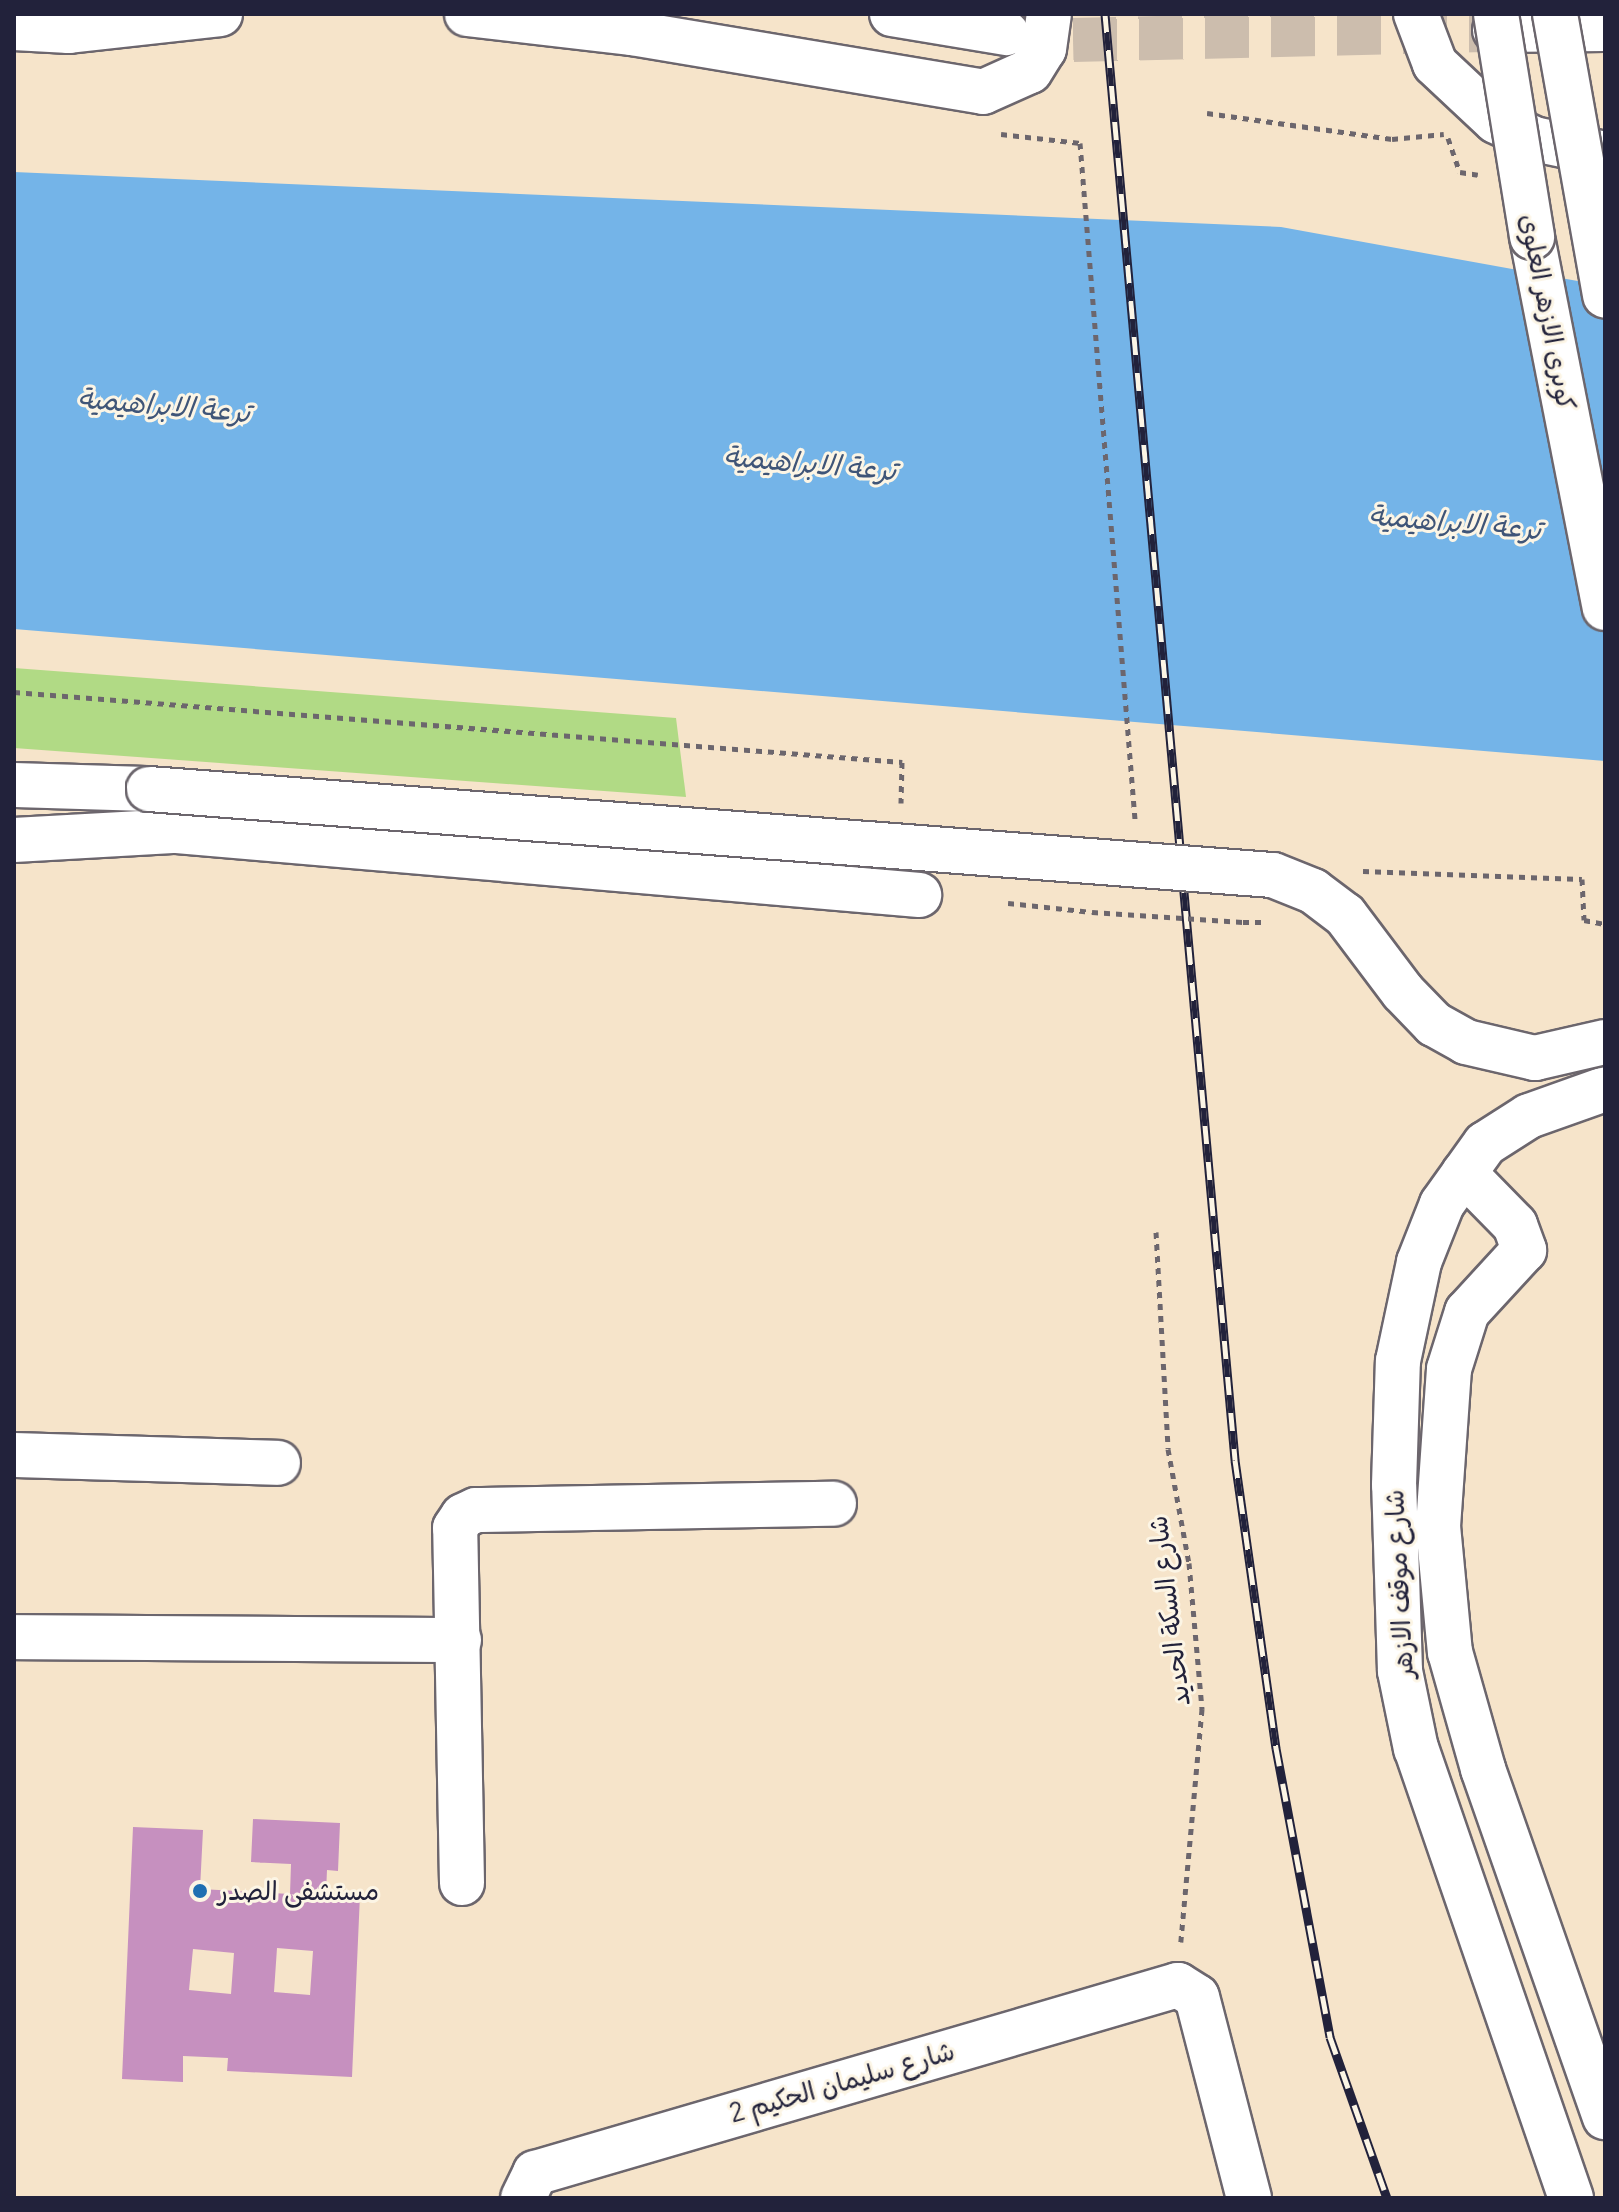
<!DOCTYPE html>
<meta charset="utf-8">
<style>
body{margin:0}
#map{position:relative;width:1619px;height:2212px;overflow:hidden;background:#f6e4ca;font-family:Delius,"Playpen Sans Arabic",sans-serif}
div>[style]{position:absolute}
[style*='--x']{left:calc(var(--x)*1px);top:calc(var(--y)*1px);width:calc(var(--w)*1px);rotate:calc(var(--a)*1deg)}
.green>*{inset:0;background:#b1da85}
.water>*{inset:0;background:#74b4e8}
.building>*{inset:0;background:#c690bf}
.major-tunnel>*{height:44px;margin-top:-22px;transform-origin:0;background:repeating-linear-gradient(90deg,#ccbdad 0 44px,transparent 0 66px)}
.path>*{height:5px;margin-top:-2.5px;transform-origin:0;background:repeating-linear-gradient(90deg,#6c666d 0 6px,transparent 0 12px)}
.roads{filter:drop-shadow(2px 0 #6c666d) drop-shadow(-2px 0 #6c666d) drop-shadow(0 2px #6c666d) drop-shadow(0 -2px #6c666d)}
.minor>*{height:44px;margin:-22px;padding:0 22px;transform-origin:22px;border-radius:22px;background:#fff}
.major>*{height:44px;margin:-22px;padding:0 22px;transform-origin:22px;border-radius:22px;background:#fff}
.rail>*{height:9px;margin-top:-4.5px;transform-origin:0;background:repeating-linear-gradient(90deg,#fcf5e5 0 18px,#22223b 0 36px);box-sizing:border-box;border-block:2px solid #22223b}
.path-bridge>*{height:5px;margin-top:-2.5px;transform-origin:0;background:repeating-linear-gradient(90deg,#6c666d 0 6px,transparent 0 12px)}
.bridges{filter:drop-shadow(2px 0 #6c666d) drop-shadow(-2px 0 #6c666d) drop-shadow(0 2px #6c666d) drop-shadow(0 -2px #6c666d)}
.major-bridge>*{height:44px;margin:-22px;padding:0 22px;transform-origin:22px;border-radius:22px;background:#fff}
.dots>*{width:22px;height:22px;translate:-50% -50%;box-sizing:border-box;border:4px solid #fcf5e5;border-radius:50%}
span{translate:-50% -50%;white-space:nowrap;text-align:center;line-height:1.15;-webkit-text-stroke:6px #fcf5e5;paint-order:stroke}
.street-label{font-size:26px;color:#22223b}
.poi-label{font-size:26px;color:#22223b}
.left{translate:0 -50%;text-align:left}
.water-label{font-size:28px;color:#3f5578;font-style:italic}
.frame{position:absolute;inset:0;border:16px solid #22223b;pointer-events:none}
</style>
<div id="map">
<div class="green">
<i style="clip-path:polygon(14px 668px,676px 718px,686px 797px,14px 748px)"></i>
</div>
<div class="water">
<i style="clip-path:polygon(14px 172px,1281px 227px,1605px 286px,1605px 761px,14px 629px)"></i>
</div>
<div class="building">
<i style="clip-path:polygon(evenodd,253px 1819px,340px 1823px,338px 1871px,327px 1870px,326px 1893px,360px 1895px,352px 2077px,227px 2071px,228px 2058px,183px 2056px,183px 2082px,122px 2079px,133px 1827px,203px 1830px,200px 1889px,290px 1894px,291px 1864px,251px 1862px,253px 1819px,277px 1948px,313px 1951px,310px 1995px,274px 1992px,277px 1948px,253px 1819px,193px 1949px,234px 1953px,231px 1994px,189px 1990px,193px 1949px)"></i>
</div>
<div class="major-tunnel">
<i style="--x:1008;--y:33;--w:65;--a:6.1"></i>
<i style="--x:1073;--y:40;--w:422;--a:-1.4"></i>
</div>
<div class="path">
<i style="--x:1207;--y:113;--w:187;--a:8"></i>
<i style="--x:1392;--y:139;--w:52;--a:-5.5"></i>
<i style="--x:1001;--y:134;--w:80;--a:6.5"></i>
<i style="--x:1080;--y:143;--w:678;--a:85.35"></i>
<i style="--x:1448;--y:138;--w:36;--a:71"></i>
<i style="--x:1460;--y:172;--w:18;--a:9"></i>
<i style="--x:14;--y:692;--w:891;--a:4.51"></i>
<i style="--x:902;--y:762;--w:41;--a:91.4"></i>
<i style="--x:1363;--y:871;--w:219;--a:2.1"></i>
<i style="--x:1582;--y:879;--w:41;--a:87.2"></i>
<i style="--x:1584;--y:920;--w:21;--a:11"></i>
<i style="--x:1008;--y:903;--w:84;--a:6.1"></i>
<i style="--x:1243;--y:922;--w:19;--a:0"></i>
<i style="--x:1156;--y:1232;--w:217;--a:86.8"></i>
<i style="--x:1168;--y:1449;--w:116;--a:79.6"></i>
<i style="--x:1189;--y:1563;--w:147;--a:84.9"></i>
<i style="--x:1202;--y:1709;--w:234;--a:95.2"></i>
</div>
<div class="roads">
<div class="minor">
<i style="--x:14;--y:840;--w:163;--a:-3.2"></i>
<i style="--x:177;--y:831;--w:745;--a:4.93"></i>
<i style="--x:1464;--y:1173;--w:73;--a:45.6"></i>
<i style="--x:1515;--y:1225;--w:27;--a:70"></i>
<i style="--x:1524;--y:1250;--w:84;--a:132.6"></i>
<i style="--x:1467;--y:1312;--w:60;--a:107.5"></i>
<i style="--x:1449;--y:1369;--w:157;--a:94"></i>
<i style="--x:1438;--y:1526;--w:127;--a:84.6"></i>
<i style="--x:1450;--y:1652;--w:122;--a:74.2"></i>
<i style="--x:1483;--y:1769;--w:369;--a:70.7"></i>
<i style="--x:14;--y:1455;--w:264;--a:1.7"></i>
<i style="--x:14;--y:1637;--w:445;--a:0.4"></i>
<i style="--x:462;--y:1883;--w:355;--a:-91.1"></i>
<i style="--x:455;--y:1528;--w:14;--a:-56"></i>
<i style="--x:463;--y:1516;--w:14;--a:-25"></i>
<i style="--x:476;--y:1510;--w:358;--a:-1"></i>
<i style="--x:523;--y:2198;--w:28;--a:-64"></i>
<i style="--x:535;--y:2173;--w:670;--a:-16.3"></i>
<i style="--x:1178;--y:1985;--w:22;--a:32"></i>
<i style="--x:1197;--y:1997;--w:208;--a:75.5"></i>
<i style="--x:1571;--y:2198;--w:475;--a:-109"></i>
<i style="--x:1416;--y:1749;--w:80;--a:-101.6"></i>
<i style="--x:1400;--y:1671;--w:186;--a:-91.8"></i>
<i style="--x:1394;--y:1485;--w:124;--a:-88.2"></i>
<i style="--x:1398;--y:1361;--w:101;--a:-78"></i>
<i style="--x:1419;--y:1262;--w:62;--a:-68.4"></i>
<i style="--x:1442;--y:1204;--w:74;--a:-54.4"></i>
<i style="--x:1485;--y:1144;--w:52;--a:-32.5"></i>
<i style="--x:1529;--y:1116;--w:81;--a:-19.6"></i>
</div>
<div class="major">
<i style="--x:467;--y:14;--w:166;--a:6.6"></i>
<i style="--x:632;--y:33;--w:356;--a:9.5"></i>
<i style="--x:983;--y:92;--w:51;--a:-24.1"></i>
<i style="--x:1030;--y:71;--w:26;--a:-58"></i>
<i style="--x:1044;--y:49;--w:35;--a:-82"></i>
<i style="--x:892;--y:14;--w:116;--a:9.5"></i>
<i style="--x:1416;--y:14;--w:53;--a:69.2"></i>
<i style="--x:1435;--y:64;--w:83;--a:43.1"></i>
<i style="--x:1496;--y:121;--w:42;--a:25.3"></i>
<i style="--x:1534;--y:139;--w:73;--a:11.9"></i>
<i style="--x:14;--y:28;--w:55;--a:3.1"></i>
<i style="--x:69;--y:31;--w:152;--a:-6.4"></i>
<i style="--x:1495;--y:30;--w:110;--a:-0.5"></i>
<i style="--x:1532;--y:237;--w:378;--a:78.9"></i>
<i style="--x:14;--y:785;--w:135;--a:1.7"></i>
</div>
</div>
<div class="rail">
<i style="--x:1105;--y:14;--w:1452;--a:84.86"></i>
<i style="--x:1235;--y:1460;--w:291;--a:81.9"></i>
<i style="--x:1276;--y:1748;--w:294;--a:79.4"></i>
<i style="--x:1330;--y:2037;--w:171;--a:70.5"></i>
</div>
<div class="path-bridge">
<i style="--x:1092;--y:912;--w:151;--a:3.8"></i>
</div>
<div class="bridges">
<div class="major-bridge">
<i style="--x:1496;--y:14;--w:226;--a:80.8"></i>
<i style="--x:1555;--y:14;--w:286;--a:79.9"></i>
<i style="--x:149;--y:789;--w:1127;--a:4.38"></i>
<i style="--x:1273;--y:875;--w:43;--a:21.8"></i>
<i style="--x:1313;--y:891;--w:40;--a:37"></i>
<i style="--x:1345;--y:915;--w:96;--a:53"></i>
<i style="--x:1403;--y:992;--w:45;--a:45.9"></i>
<i style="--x:1434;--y:1024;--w:37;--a:29"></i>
<i style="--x:1466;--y:1042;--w:71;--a:13.1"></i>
<i style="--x:1535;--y:1058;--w:72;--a:-12.9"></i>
</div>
</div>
<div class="dots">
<i style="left:200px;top:1891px;background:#1f6fb2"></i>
</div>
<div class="street-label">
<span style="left:1548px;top:312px;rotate:79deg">كوبرى الازهر العلوى</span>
<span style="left:1399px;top:1584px;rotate:-93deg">شارع موقف الازهر</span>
<span style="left:1169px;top:1611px;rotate:-97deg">شارع السكة الحديد</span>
<span style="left:842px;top:2082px;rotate:-16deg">شارع سليمان الحكيم 2</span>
</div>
<div class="poi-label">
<span class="left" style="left:218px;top:1891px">مستشفى الصدر</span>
</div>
<div class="water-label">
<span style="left:164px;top:405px;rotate:5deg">ترعة الابراهيمية</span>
<span style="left:810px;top:463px;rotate:5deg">ترعة الابراهيمية</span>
<span style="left:1455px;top:522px;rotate:5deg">ترعة الابراهيمية</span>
</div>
<div class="frame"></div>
</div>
